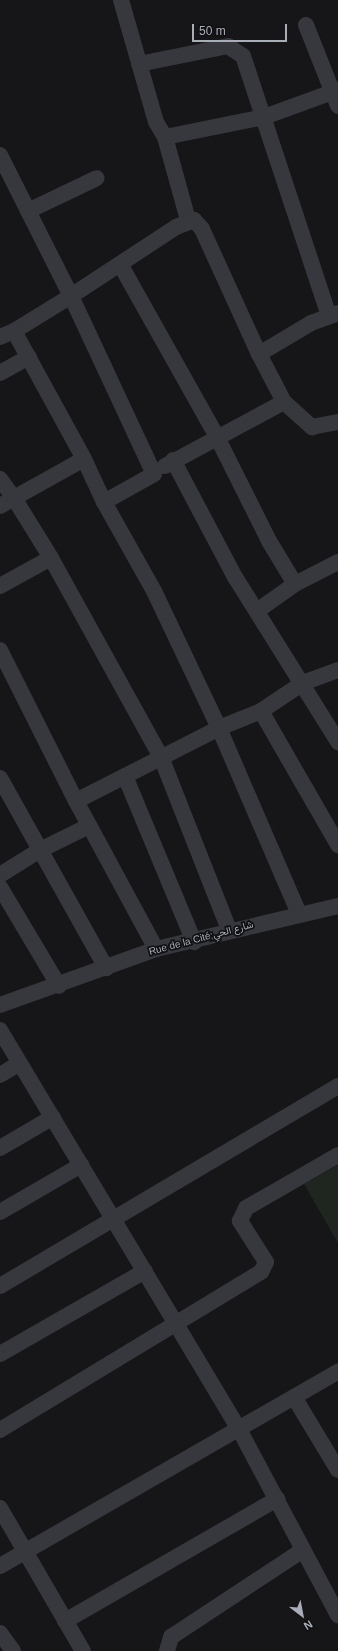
<!DOCTYPE html>
<meta charset="utf-8">
<style>
body{margin:0}
#map{position:relative;width:338px;height:1651px;overflow:hidden;background:#161618;font-family:Arial,Vazirmatn,sans-serif}
div>[style]{position:absolute}
[style*='--x']{left:calc(var(--x)*1px);top:calc(var(--y)*1px);width:calc(var(--w)*1px);rotate:calc(var(--a)*1deg)}
.green>*{inset:0;background:#1e261f}
.minor>*{height:16px;margin:-8px;padding:0 8px;transform-origin:8px;border-radius:8px;background:#37383d}
span{translate:-50% -50%;white-space:nowrap;text-align:center;line-height:1.15;-webkit-text-stroke:3.5px #111113;paint-order:stroke}
.street-label{font-size:10px;color:#a8adb8}
.north{position:absolute;left:282px;top:1595px;width:40px;height:40px;-webkit-text-stroke:3px #111113;paint-order:stroke;rotate:148deg;font-size:11px;font-weight:700;line-height:16px;text-align:center;color:#a8adb8}
.north::after{content:'';display:block;margin:auto;width:14px;height:18px;background:#a8adb8;clip-path:polygon(50% 0,100% 100%,50% 72%,0 100%)}
.scale{position:absolute;left:192px;top:24px;width:95px;height:18px;box-sizing:border-box;border:2px solid #a8adb8;border-top:0;padding-left:5px;font-size:12px;line-height:14px;white-space:nowrap;color:#a8adb8;-webkit-text-stroke:3px #111113;paint-order:stroke}
</style>
<div id="map">
<div class="green">
<i style="clip-path:polygon(338px 1165px,338px 1243px,304px 1184px)"></i>
</div>
<div class="minor">
<i style="--x:121;--y:0;--w:127;--a:74"></i>
<i style="--x:156;--y:122;--w:17;--a:59"></i>
<i style="--x:165;--y:137;--w:86;--a:74.5"></i>
<i style="--x:188;--y:220;--w:6;--a:0"></i>
<i style="--x:194;--y:220;--w:12;--a:48"></i>
<i style="--x:202;--y:229;--w:137;--a:65.5"></i>
<i style="--x:259;--y:354;--w:54;--a:62.5"></i>
<i style="--x:284;--y:402;--w:38;--a:42"></i>
<i style="--x:312;--y:427;--w:26;--a:-11"></i>
<i style="--x:306;--y:25;--w:87;--a:68.4"></i>
<i style="--x:139;--y:64;--w:91;--a:-11.4"></i>
<i style="--x:228;--y:46;--w:18;--a:34"></i>
<i style="--x:243;--y:56;--w:274;--a:71.7"></i>
<i style="--x:165;--y:137;--w:101;--a:-11.4"></i>
<i style="--x:264;--y:117;--w:79;--a:-20"></i>
<i style="--x:0;--y:155;--w:158;--a:63.3"></i>
<i style="--x:71;--y:296;--w:67;--a:148.4"></i>
<i style="--x:14;--y:331;--w:15;--a:157"></i>
<i style="--x:28;--y:211;--w:76;--a:-25.6"></i>
<i style="--x:120;--y:264;--w:198;--a:60.7"></i>
<i style="--x:217;--y:437;--w:116;--a:63.4"></i>
<i style="--x:269;--y:541;--w:50;--a:58.8"></i>
<i style="--x:14;--y:331;--w:146;--a:61.3"></i>
<i style="--x:259;--y:354;--w:61;--a:-30.8"></i>
<i style="--x:311;--y:323;--w:29;--a:-20"></i>
<i style="--x:0;--y:373;--w:33;--a:-29"></i>
<i style="--x:173;--y:460;--w:132;--a:62.1"></i>
<i style="--x:235;--y:577;--w:195;--a:58"></i>
<i style="--x:165;--y:466;--w:135;--a:-28.3"></i>
<i style="--x:0;--y:479;--w:24;--a:54"></i>
<i style="--x:14;--y:498;--w:80;--a:-29.1"></i>
<i style="--x:84;--y:459;--w:47;--a:65.1"></i>
<i style="--x:104;--y:502;--w:57;--a:-29.2"></i>
<i style="--x:154;--y:474;--w:196;--a:-115"></i>
<i style="--x:71;--y:296;--w:126;--a:-33.3"></i>
<i style="--x:176;--y:227;--w:19;--a:-21"></i>
<i style="--x:104;--y:502;--w:102;--a:60.7"></i>
<i style="--x:154;--y:591;--w:152;--a:64.6"></i>
<i style="--x:219;--y:728;--w:202;--a:66.7"></i>
<i style="--x:0;--y:506;--w:16;--a:-30"></i>
<i style="--x:14;--y:498;--w:70;--a:58.3"></i>
<i style="--x:51;--y:558;--w:227;--a:61.1"></i>
<i style="--x:161;--y:757;--w:186;--a:68.5"></i>
<i style="--x:0;--y:586;--w:58;--a:-28.8"></i>
<i style="--x:257;--y:611;--w:47;--a:-35.4"></i>
<i style="--x:295;--y:584;--w:48;--a:-27.1"></i>
<i style="--x:0;--y:650;--w:169;--a:63.3"></i>
<i style="--x:76;--y:801;--w:161;--a:-27"></i>
<i style="--x:219;--y:728;--w:45;--a:-22"></i>
<i style="--x:338;--y:670;--w:37;--a:160"></i>
<i style="--x:303;--y:683;--w:50;--a:146.3"></i>
<i style="--x:261;--y:711;--w:155;--a:60.1"></i>
<i style="--x:125;--y:776;--w:180;--a:67.4"></i>
<i style="--x:0;--y:778;--w:218;--a:60.8"></i>
<i style="--x:76;--y:801;--w:168;--a:61.6"></i>
<i style="--x:0;--y:875;--w:47;--a:-32"></i>
<i style="--x:40;--y:850;--w:55;--a:-26.1"></i>
<i style="--x:0;--y:887;--w:115;--a:59.2"></i>
<i style="--x:0;--y:1005;--w:166;--a:-19.7"></i>
<i style="--x:156;--y:949;--w:187;--a:-13.3"></i>
<i style="--x:0;--y:1030;--w:465;--a:59.1"></i>
<i style="--x:239;--y:1429;--w:211;--a:62"></i>
<i style="--x:0;--y:1075;--w:23;--a:-31"></i>
<i style="--x:0;--y:1148;--w:61;--a:-30.3"></i>
<i style="--x:0;--y:1212;--w:94;--a:-30.1"></i>
<i style="--x:0;--y:1286;--w:393;--a:-30.6"></i>
<i style="--x:0;--y:1354;--w:167;--a:-29.8"></i>
<i style="--x:294;--y:1397;--w:85;--a:58.9"></i>
<i style="--x:0;--y:1430;--w:305;--a:-31.2"></i>
<i style="--x:261;--y:1272;--w:11;--a:-63"></i>
<i style="--x:266;--y:1262;--w:49;--a:-122.4"></i>
<i style="--x:240;--y:1221;--w:14;--a:-65"></i>
<i style="--x:246;--y:1208;--w:106;--a:-29.9"></i>
<i style="--x:0;--y:1508;--w:165;--a:59.9"></i>
<i style="--x:0;--y:1566;--w:390;--a:-29.9"></i>
<i style="--x:65;--y:1621;--w:245;--a:-29.9"></i>
<i style="--x:0;--y:1633;--w:22;--a:54"></i>
<i style="--x:167;--y:1651;--w:15;--a:-74"></i>
<i style="--x:171;--y:1637;--w:158;--a:-33.4"></i>
</div>
<div class="street-label">
<span style="left:201px;top:938px;rotate:-15deg">Rue de la Cité;شارع الحي</span>
</div>
<div class="north">N</div>
<div class="scale">50 m</div>
</div>
